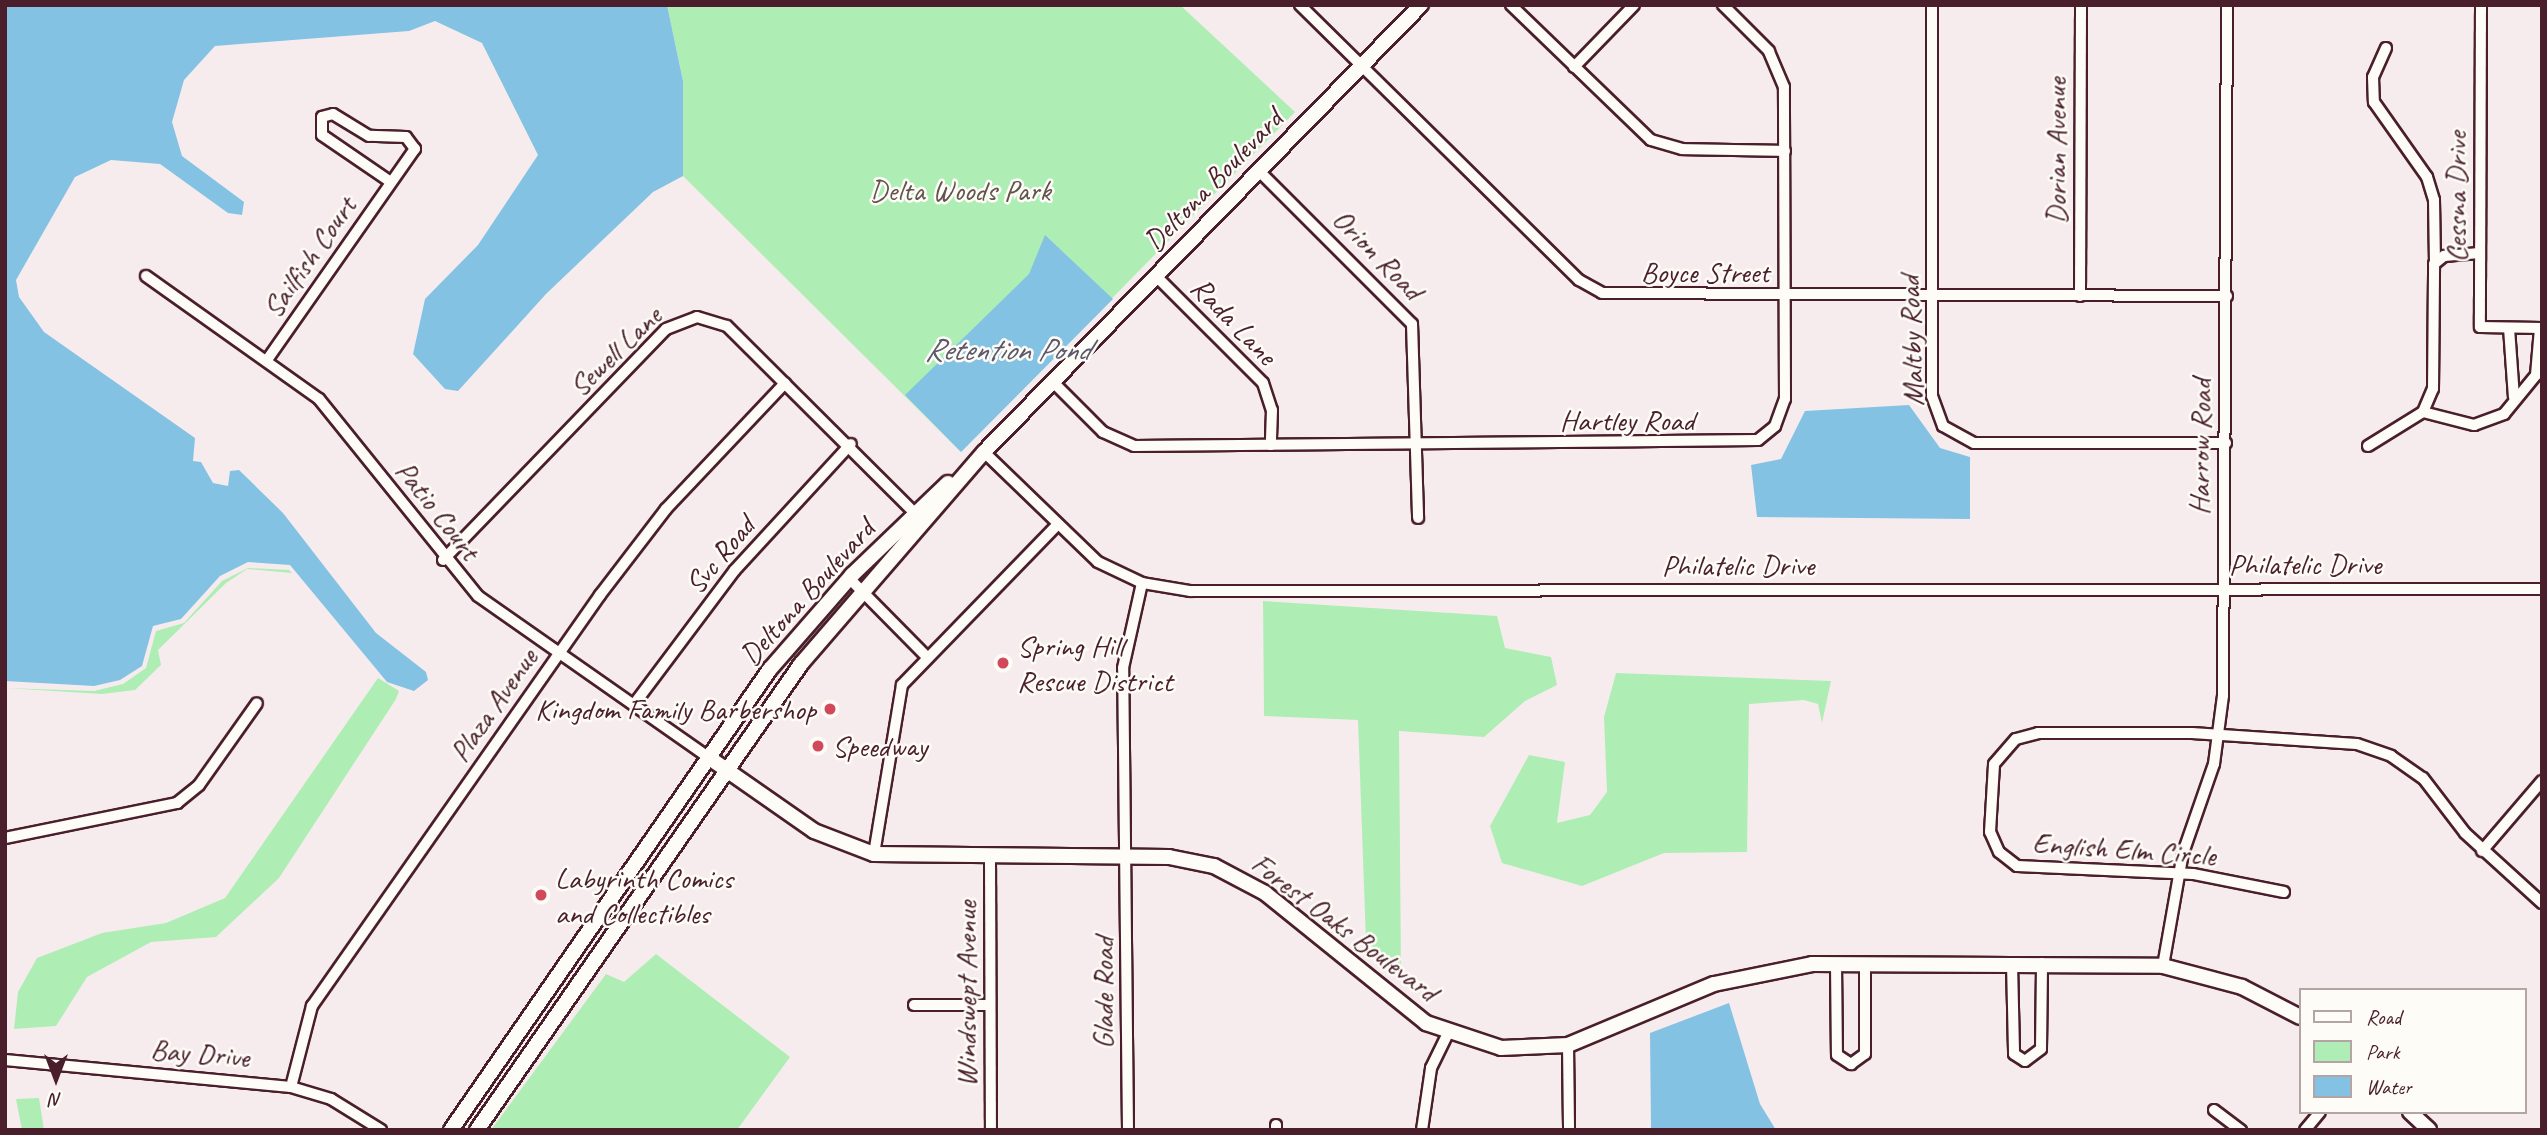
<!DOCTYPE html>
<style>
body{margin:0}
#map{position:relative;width:2547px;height:1135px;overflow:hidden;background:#f7eced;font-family:Caveat,sans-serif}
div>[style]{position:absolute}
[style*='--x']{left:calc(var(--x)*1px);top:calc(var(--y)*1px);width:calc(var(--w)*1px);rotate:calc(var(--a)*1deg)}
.green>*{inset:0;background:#aeeeb5}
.water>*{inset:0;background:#84c2e4}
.roads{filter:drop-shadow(2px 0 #4a1f2b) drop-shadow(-2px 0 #4a1f2b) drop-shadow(0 2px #4a1f2b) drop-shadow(0 -2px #4a1f2b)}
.street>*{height:10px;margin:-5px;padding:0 5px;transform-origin:5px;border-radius:5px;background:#fdfcf7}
.secondary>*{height:14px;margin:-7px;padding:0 7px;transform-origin:7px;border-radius:7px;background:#fdfcf7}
.dots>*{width:19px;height:19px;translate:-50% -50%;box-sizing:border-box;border:4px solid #fdfcf7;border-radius:50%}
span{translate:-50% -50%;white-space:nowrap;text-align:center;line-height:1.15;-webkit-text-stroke:5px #fdfcf7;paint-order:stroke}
.street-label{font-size:30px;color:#4a1f2b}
.park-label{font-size:30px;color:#63534e}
.poi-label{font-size:30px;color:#4a1f2b}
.left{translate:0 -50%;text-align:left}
.right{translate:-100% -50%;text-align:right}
.water-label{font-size:32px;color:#5e586c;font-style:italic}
.frame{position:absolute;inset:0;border:7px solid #4a1f2b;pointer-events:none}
.legend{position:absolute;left:2299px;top:988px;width:228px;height:126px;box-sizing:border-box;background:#fdfcf7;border:2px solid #b5a4a5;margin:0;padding:9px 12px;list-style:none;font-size:21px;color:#4a1f2b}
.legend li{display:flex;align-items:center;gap:14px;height:35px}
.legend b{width:35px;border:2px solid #b5a4a5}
.north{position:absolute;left:21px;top:1044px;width:70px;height:70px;-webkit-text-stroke:5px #fdfcf7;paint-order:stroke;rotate:180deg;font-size:19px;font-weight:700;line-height:28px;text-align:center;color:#4a1f2b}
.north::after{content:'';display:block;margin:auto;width:24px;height:32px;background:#4a1f2b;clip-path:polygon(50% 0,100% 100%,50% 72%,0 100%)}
</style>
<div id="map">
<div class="green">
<i style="clip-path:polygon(667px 5px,1180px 5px,1295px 112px,961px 452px,683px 176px,683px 81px)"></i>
<i style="clip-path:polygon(248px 568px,289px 570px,292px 573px,247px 569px,226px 583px,158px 650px,161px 665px,135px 690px,102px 694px,5px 688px,94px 691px,123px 684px,146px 668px,156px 631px,184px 623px,222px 581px)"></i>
<i style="clip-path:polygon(1263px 601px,1497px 616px,1505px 648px,1551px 657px,1557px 685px,1525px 701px,1484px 737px,1399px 731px,1401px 973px,1366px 941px,1358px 720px,1264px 716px)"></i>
<i style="clip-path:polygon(1616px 673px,1831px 681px,1822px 723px,1818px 704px,1804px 700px,1749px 704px,1747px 852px,1664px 853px,1582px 886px,1502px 863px,1490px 826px,1529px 755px,1565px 762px,1557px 823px,1590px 815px,1607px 792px,1604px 717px)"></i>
<i style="clip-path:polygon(378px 678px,399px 691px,396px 699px,279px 878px,216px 937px,151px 942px,87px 977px,56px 1026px,14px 1029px,18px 992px,37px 958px,102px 933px,166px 923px,225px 898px)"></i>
<i style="clip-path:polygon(656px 954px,790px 1057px,737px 1130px,491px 1130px,606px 974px,624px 982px)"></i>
<i style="clip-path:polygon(39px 1098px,44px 1130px,22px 1130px,16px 1099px)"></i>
</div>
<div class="water">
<i style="clip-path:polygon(5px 5px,667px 5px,683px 81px,683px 176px,653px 192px,546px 294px,458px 391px,445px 389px,413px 354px,425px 299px,478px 245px,538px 155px,482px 43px,435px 21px,409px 31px,215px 46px,184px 80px,172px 122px,182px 156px,244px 202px,242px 215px,228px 213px,160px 164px,111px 160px,75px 177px,16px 280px,19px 297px,44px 332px,195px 438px,193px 461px,201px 462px,213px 483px,228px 486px,230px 471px,239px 470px,283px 513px,376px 633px,426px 672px,428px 680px,414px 691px,387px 682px,290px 565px,248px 562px,220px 576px,181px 619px,153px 626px,142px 666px,120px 680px,94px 686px,5px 681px)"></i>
<i style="clip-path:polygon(1045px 235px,1113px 299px,961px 452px,905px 395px,1029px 274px)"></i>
<i style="clip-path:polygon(1909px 405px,1940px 448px,1970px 457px,1970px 519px,1757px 517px,1751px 465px,1781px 459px,1805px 411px)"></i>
<i style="clip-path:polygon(1729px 1003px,1760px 1104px,1776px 1130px,1651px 1130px,1650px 1033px)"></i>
</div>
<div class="roads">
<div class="street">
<i style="--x:1300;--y:5;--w:392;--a:44.6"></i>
<i style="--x:1579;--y:280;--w:26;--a:29"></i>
<i style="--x:1602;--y:293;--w:625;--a:0.28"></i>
<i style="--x:1511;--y:5;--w:194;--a:44"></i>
<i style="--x:1651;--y:140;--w:32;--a:16"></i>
<i style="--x:1682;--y:149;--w:103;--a:1.1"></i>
<i style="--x:1932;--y:5;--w:391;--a:90"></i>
<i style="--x:1932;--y:396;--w:32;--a:70"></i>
<i style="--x:1943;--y:426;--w:35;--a:29"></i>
<i style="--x:1974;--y:443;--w:252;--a:0"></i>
<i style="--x:2481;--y:5;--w:322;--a:90.2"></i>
<i style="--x:2480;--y:327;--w:62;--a:0.9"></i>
<i style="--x:2386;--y:48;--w:32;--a:114"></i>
<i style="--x:2373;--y:77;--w:25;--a:88"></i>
<i style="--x:2374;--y:102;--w:92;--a:54.8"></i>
<i style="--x:2427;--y:177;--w:24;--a:73"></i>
<i style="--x:2434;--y:200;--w:62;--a:89.1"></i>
<i style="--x:1574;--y:67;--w:86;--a:-45.9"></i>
<i style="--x:1259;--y:171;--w:216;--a:45"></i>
<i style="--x:1412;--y:324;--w:194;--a:88.2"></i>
<i style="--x:146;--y:276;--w:212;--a:35.4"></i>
<i style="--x:319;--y:399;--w:253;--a:51.1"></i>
<i style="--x:478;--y:596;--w:281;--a:35"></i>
<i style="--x:1156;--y:276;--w:151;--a:45"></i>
<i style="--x:1263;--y:383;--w:28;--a:72"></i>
<i style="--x:1272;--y:410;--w:35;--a:92"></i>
<i style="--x:2080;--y:296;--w:291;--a:-89.8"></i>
<i style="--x:2509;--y:328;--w:69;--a:85.9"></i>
<i style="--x:267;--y:360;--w:258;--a:-55"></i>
<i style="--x:415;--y:149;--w:15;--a:-127"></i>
<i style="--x:406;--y:137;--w:37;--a:-178"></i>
<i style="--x:369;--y:136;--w:42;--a:-148.6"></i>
<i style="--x:333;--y:114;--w:11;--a:165"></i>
<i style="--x:322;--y:117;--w:18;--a:90"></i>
<i style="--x:322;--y:135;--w:83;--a:34.3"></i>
<i style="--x:1053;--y:382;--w:71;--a:45"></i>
<i style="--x:1103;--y:432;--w:34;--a:24"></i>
<i style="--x:1134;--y:446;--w:624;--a:-0.55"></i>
<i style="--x:1758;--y:440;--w:22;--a:-39"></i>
<i style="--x:1775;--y:426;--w:29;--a:-70"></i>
<i style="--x:1785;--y:399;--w:312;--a:-90.2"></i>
<i style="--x:1784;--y:87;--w:39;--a:-113"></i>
<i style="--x:1769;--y:51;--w:65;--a:-135"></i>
<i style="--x:2423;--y:412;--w:25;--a:-67"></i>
<i style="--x:2433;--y:389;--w:125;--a:-89.5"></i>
<i style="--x:2434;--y:264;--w:13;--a:-39"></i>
<i style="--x:2444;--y:256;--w:36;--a:-5"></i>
<i style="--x:2368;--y:446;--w:65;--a:-31.7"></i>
<i style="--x:2423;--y:412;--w:53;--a:14.3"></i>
<i style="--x:2474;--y:425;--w:32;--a:-20"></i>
<i style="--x:2504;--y:414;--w:50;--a:-50.6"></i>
<i style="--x:2536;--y:375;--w:47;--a:-85.1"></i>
<i style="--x:984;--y:452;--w:158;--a:44"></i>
<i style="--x:1098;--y:562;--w:49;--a:25.5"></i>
<i style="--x:1142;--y:583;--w:49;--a:9.5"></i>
<i style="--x:1190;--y:591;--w:1352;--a:-0.08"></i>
<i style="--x:443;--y:560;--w:321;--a:-46"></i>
<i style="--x:666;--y:329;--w:33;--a:-21"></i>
<i style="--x:697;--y:317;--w:31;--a:17"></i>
<i style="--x:727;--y:326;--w:271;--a:44.9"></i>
<i style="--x:849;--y:578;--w:112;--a:45.4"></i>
<i style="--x:635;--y:703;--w:166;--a:-53.1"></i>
<i style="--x:735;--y:570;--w:171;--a:-47.4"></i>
<i style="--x:5;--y:838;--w:176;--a:-11.5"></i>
<i style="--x:177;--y:803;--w:28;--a:-39"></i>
<i style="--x:199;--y:785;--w:100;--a:-54.7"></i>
<i style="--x:2482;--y:851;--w:92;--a:-49.4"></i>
<i style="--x:874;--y:854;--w:171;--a:-80.6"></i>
<i style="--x:902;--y:685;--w:221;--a:-45.9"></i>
<i style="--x:990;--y:858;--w:272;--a:89.8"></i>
<i style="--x:2284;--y:892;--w:93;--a:-168.8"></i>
<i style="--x:2193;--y:874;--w:176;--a:-177.4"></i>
<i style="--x:2017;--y:866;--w:23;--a:-142"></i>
<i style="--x:1999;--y:852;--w:22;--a:-114"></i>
<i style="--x:1990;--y:832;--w:68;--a:-86.6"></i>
<i style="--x:1994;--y:764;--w:33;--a:-49"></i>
<i style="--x:2016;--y:739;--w:23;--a:-15"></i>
<i style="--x:2038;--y:733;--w:154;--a:0"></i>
<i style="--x:2192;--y:733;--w:165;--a:3.8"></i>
<i style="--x:2357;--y:744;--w:36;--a:19"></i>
<i style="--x:2391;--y:756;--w:39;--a:35"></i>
<i style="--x:2423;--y:778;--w:69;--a:52.6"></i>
<i style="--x:2465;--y:833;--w:104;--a:42.3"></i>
<i style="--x:2012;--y:963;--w:91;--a:88.7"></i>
<i style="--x:2014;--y:1054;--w:13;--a:32"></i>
<i style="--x:2025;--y:1061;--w:20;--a:-37"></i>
<i style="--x:2041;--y:1049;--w:86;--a:-89.3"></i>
<i style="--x:1836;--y:964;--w:91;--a:89.4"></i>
<i style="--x:1837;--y:1055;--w:17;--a:33"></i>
<i style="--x:1851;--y:1064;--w:17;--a:-36"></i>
<i style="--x:1865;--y:1054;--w:90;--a:-90"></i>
<i style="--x:2163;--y:966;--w:115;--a:-80"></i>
<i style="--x:2183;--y:853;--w:94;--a:-70.8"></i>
<i style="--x:2214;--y:764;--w:69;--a:-82.5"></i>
<i style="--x:2223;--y:696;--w:691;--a:-89.67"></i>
<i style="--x:914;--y:1005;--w:76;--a:0"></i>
<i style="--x:1568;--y:1045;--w:85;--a:89.3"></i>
<i style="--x:5;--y:1060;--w:287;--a:5.4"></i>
<i style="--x:291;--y:1087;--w:42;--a:16.7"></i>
<i style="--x:331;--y:1099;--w:59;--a:31.8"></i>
<i style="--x:291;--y:1087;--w:84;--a:-75.5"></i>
<i style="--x:312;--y:1006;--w:502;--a:-54.98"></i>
<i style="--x:600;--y:595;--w:108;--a:-52.5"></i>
<i style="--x:666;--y:509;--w:173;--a:-46.6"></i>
<i style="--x:2214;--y:1110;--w:34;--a:37"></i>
<i style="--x:1276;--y:1125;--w:5;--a:90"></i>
<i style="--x:1128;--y:1130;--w:462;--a:-90.6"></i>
<i style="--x:1123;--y:668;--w:87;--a:-77.4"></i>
<i style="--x:1422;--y:1130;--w:63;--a:-81.7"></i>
<i style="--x:1431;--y:1068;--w:39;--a:-64"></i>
<i style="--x:2305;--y:1130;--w:23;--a:-50"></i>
</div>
<div class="secondary">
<i style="--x:708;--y:757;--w:129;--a:34.9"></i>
<i style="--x:814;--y:831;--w:64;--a:21"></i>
<i style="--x:874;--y:854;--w:295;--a:0.6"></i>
<i style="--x:1169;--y:857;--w:46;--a:11.3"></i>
<i style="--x:1214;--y:866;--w:58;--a:27.9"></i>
<i style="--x:1265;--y:893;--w:207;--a:38.9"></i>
<i style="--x:1426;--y:1023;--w:79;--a:18.4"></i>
<i style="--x:1501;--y:1048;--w:67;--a:-2.6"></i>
<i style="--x:1568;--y:1045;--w:158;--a:-22.7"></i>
<i style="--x:1714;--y:984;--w:100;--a:-11.5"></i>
<i style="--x:1812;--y:964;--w:351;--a:0.3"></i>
<i style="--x:2163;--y:966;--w:82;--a:14.9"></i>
<i style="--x:2242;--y:987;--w:65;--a:27.3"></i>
<i style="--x:2410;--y:1112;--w:26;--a:43"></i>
<i style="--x:451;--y:1130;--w:561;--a:-55.32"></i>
<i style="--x:770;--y:669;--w:125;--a:-48.9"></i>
<i style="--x:852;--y:575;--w:133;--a:-43.8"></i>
<i style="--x:477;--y:1130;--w:568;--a:-55.19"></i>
<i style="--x:801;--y:664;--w:280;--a:-49.2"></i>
<i style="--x:984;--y:452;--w:625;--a:-45.65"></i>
</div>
</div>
<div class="dots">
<i style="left:1003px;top:663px;background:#d1495b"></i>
<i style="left:830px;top:709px;background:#d1495b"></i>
<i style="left:818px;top:746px;background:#d1495b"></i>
<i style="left:541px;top:895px;background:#d1495b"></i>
</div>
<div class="street-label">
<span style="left:2056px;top:151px;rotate:-90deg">Dorian Avenue</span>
<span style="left:1213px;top:180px;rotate:-46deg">Deltona Boulevard</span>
<span style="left:2456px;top:197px;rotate:-90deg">Cessna Drive</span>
<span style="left:1378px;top:254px;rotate:45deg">Orion Road</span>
<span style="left:309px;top:257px;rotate:-55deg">Sailfish Court</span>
<span style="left:1705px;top:272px">Boyce Street</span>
<span style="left:1234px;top:321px;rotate:46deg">Rada Lane</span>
<span style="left:1911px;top:341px;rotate:-92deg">Maltby Road</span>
<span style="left:615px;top:351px;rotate:-44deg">Sewell Lane</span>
<span style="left:1627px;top:420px">Hartley Road</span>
<span style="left:2200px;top:447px;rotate:-89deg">Harrow Road</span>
<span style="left:438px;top:510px;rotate:52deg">Patio Court</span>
<span style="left:720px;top:555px;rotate:-50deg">Svc Road</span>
<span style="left:2305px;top:564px">Philatelic Drive</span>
<span style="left:1738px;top:565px">Philatelic Drive</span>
<span style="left:807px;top:592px;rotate:-48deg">Deltona Boulevard</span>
<span style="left:493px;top:705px;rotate:-55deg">Plaza Avenue</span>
<span style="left:2124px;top:849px;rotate:4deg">English Elm Circle</span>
<span style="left:1345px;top:927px;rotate:37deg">Forest Oaks Boulevard</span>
<span style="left:1103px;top:993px;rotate:-90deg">Glade Road</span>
<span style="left:966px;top:994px;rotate:-90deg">Windswept Avenue</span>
<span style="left:200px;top:1053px;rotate:5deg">Bay Drive</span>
</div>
<div class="park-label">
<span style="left:960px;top:190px">Delta Woods Park</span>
</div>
<div class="poi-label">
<span class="left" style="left:1017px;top:663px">Spring Hill<br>Rescue District</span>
<span class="right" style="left:816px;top:709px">Kingdom Family Barbershop</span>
<span class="left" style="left:832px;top:746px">Speedway</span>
<span class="left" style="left:555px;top:895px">Labyrinth Comics<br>and Collectibles</span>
</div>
<div class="water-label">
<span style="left:1007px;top:350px">Retention Pond</span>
</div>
<div class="frame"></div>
<ul class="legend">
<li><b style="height:9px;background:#fdfcf7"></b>Road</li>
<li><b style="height:19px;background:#aeeeb5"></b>Park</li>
<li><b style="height:19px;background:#84c2e4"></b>Water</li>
</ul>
<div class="north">N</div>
</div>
